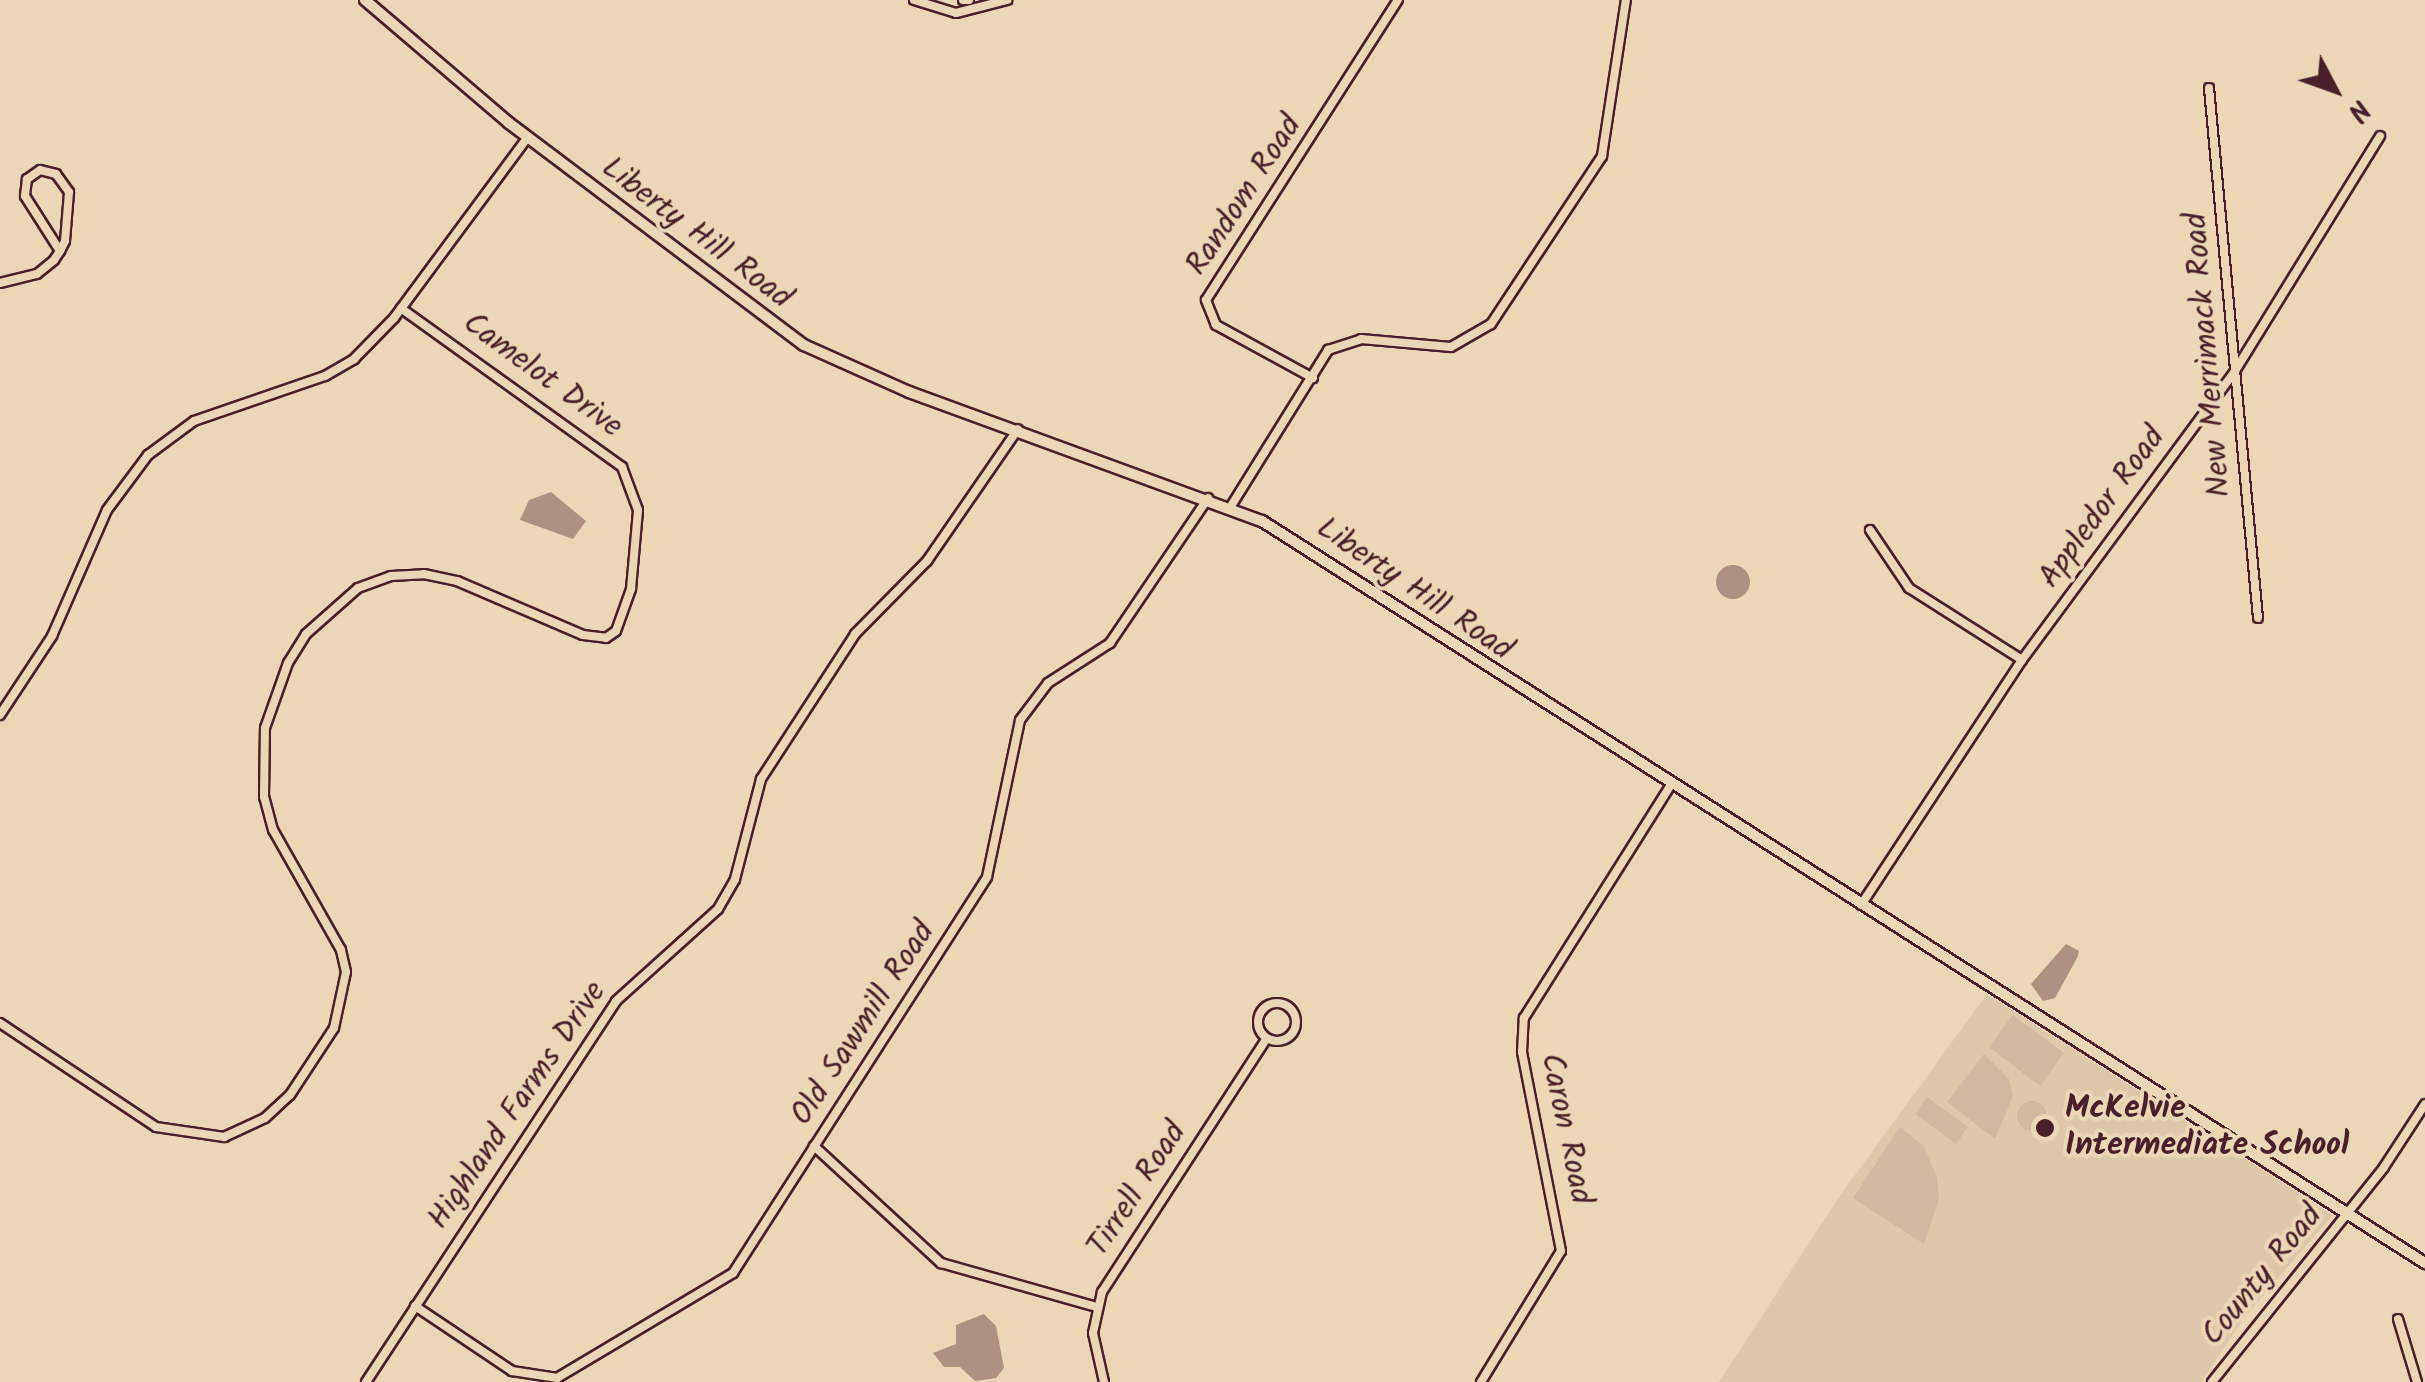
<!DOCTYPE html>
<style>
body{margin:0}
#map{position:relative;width:2425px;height:1382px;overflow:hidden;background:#ebd7b5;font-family:Kalam,sans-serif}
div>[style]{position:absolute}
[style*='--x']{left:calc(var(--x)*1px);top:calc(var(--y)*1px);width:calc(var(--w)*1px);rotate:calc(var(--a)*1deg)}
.built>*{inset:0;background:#dec8aa}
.green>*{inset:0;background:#d0b99f}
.round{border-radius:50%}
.water>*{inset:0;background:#ad9181}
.roads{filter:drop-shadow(2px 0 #4a1f2b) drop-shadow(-2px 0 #4a1f2b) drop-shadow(0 2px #4a1f2b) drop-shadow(0 -2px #4a1f2b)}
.street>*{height:8px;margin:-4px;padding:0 4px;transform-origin:4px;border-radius:4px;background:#ebd7b5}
.street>.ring{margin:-4px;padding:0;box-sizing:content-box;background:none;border:8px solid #ebd7b5;border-radius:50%}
.secondary>*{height:10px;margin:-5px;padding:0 5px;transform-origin:5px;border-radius:5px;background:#ebd7b5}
.dots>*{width:28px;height:28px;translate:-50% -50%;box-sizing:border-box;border:5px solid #ebd7b5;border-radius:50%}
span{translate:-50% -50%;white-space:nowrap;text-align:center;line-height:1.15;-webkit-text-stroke:8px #ebd7b5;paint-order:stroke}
.street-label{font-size:32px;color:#4a1f2b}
.poi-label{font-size:32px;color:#4a1f2b;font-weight:700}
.left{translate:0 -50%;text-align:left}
.north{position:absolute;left:2285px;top:40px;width:100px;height:100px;-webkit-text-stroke:8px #ebd7b5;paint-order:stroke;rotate:131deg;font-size:28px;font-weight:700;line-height:40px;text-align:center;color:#4a1f2b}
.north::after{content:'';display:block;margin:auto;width:35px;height:45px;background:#4a1f2b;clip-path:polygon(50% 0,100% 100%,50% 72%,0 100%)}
</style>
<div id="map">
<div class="built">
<i style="clip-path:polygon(1987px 994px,2333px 1215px,2247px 1314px,2201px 1382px,1719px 1382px,1839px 1197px)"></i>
</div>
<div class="green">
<i style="clip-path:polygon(2013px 1015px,2064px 1053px,2040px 1086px,1989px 1047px)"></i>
<i style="clip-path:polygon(1984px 1054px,2009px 1079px,2013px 1096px,1995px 1139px,1947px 1102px)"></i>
<i style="clip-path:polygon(1927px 1097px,1968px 1127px,1956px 1144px,1915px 1114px)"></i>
<i class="round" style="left:2017px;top:1101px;width:30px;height:30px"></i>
<i style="clip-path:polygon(1900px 1127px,1924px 1146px,1937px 1178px,1939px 1199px,1924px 1244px,1853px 1198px)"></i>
</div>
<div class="water">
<i style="clip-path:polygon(551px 492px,586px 521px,573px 539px,520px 520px,529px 500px)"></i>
<i class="round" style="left:1716px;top:565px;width:34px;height:34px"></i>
<i style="clip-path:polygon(2066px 944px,2079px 951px,2077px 958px,2055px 998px,2043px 1001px,2031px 984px)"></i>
<i style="clip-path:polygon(984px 1314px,996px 1326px,1004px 1368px,996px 1378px,975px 1381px,960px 1367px,944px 1367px,933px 1353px,956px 1344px,956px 1325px)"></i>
</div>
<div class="roads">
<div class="street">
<i style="--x:914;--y:0;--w:44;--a:17.2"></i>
<i style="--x:956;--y:13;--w:53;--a:-14.3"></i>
<i style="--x:963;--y:0;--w:6;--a:0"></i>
<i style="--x:2209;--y:88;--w:532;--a:84.72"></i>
<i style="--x:0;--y:283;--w:38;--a:-14"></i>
<i style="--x:37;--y:274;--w:22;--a:-39"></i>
<i style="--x:54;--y:260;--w:11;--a:-56"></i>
<i style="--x:60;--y:251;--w:11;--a:-63"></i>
<i style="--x:65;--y:241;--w:49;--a:-85.3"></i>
<i style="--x:69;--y:192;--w:22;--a:-126"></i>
<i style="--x:56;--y:174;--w:16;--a:-166"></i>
<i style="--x:40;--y:170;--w:16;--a:145"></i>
<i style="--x:27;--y:179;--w:17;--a:97"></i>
<i style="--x:25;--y:196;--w:65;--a:57.5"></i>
<i style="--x:1313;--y:378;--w:111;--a:-151.3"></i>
<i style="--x:1216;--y:325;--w:27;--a:-112"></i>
<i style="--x:1206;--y:300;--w:356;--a:-57.4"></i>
<i style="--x:1231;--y:506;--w:184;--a:-58.1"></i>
<i style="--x:1328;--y:350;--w:35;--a:-18"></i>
<i style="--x:1361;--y:339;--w:90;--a:5.1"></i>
<i style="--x:1451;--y:347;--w:46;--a:-29.9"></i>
<i style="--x:1491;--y:324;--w:201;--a:-56.5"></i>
<i style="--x:1602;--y:156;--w:158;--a:-81.3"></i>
<i style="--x:1870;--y:530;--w:70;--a:56.1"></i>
<i style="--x:1909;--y:588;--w:134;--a:32.5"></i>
<i style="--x:0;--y:715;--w:95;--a:-56.6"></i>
<i style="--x:52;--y:636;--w:137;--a:-66.4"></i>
<i style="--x:107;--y:510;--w:69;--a:-53.3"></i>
<i style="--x:148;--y:455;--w:57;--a:-36.5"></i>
<i style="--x:194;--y:421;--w:139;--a:-19"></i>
<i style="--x:325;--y:376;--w:34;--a:-30"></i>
<i style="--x:354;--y:359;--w:57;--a:-45.7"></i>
<i style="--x:394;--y:318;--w:224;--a:-53.5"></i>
<i style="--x:1861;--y:905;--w:293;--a:-56.7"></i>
<i style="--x:2022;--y:660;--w:359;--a:-53.6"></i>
<i style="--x:2235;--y:371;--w:276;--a:-58.3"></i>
<i class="ring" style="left:1258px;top:1003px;width:30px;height:30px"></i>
<i style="--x:0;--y:1023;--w:187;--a:33.7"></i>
<i style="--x:156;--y:1127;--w:69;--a:8.4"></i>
<i style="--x:224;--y:1137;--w:45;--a:-24.9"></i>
<i style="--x:265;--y:1118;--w:34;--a:-43"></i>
<i style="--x:290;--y:1095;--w:80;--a:-56.7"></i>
<i style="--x:334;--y:1028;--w:57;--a:-77.9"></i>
<i style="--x:346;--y:972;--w:23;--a:-103"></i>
<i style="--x:341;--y:950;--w:138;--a:-119.5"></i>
<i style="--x:273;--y:830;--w:34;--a:-105"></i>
<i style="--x:264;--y:797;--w:69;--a:-89.2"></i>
<i style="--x:265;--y:728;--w:69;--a:-70.5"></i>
<i style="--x:288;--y:663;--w:34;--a:-58"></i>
<i style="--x:306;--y:634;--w:69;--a:-41.5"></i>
<i style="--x:358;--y:588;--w:35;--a:-20"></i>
<i style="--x:391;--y:576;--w:33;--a:-3"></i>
<i style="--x:424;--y:574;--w:34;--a:12"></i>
<i style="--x:457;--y:581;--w:137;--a:23.2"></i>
<i style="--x:583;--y:635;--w:23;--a:7"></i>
<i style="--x:606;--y:638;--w:12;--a:-35"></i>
<i style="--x:616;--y:631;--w:45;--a:-70.3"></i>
<i style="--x:631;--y:589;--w:79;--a:-84.9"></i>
<i style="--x:638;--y:510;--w:46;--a:-110.4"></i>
<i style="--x:622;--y:467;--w:272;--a:-144.3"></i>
<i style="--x:814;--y:1146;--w:173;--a:42.7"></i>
<i style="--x:941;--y:1263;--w:161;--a:15.8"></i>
<i style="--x:415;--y:1306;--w:117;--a:33.8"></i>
<i style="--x:512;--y:1371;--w:46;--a:8.8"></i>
<i style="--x:557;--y:1378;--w:205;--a:-30.8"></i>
<i style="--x:733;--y:1273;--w:470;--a:-57.3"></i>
<i style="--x:987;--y:877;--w:160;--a:-78.1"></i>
<i style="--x:1020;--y:720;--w:46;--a:-52.9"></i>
<i style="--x:1048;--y:683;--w:74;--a:-32.8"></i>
<i style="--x:1110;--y:643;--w:175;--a:-55.9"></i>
<i style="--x:2398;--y:1319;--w:66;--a:73.2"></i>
<i style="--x:366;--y:1382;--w:456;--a:-56.7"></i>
<i style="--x:616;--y:1001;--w:137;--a:-42"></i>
<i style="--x:718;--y:909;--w:34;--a:-60"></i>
<i style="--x:735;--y:879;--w:103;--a:-75.4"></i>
<i style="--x:761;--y:779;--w:173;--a:-57"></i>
<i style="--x:855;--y:634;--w:103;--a:-45.4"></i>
<i style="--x:927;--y:561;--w:160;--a:-55.4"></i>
<i style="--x:1104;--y:1382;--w:50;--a:-102.7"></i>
<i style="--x:1093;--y:1333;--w:42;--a:-77.6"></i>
<i style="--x:1102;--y:1292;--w:302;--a:-57"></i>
<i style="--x:1481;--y:1382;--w:153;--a:-58.6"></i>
<i style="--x:1561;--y:1251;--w:203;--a:-101.1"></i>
<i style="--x:1522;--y:1052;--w:34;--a:-87"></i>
<i style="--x:1524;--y:1018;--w:274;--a:-57.8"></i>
<i style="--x:2212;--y:1382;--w:275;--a:-51.3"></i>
<i style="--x:2384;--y:1167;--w:75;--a:-56.9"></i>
</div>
<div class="secondary">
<i style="--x:365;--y:0;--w:189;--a:40.5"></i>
<i style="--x:509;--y:123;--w:369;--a:37"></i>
<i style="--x:804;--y:345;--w:115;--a:24.1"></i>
<i style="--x:909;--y:392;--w:376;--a:20.1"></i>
<i style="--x:1262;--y:521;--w:1380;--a:32.54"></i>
</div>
</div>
<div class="dots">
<i style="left:2045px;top:1128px;background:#4a1f2b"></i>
</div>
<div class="street-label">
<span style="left:1245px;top:196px;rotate:-57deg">Random Road</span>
<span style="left:696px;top:234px;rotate:37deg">Liberty Hill Road</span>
<span style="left:2209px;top:355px;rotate:-95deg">New Merrimack Road</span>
<span style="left:542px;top:376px;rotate:36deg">Camelot Drive</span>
<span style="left:2103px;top:508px;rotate:-54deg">Appledor Road</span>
<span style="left:1414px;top:590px;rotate:34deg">Liberty Hill Road</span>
<span style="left:864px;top:1024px;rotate:-57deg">Old Sawmill Road</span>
<span style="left:518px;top:1106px;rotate:-56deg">Highland Farms Drive</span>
<span style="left:1565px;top:1129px;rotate:78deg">Caron Road</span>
<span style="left:1138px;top:1190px;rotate:-57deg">Tirrell Road</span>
<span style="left:2263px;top:1276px;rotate:-51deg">County Road</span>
</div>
<div class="poi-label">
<span class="left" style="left:2065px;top:1128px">McKelvie<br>Intermediate School</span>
</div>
<div class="north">N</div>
</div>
